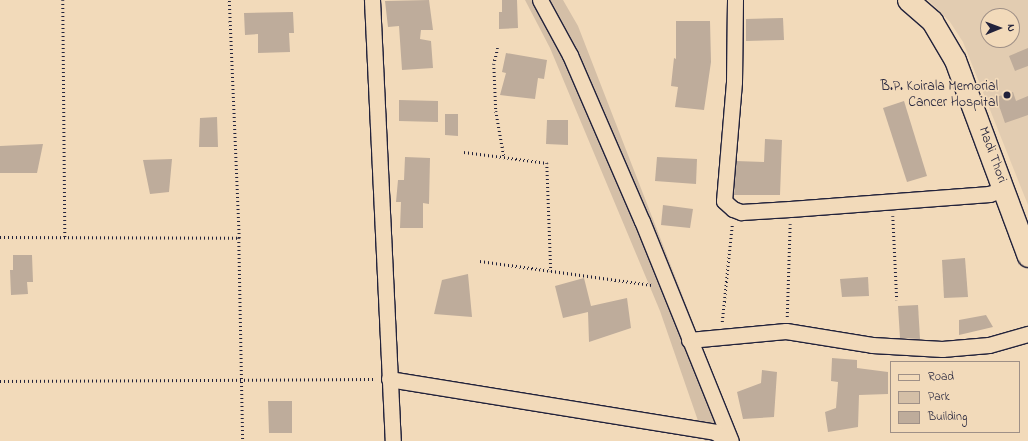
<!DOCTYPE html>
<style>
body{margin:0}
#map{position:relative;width:1028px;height:441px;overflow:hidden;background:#f2daba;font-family:"Indie Flower",sans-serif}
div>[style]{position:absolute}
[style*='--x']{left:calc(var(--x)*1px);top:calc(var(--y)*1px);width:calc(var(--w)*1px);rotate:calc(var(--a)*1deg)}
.built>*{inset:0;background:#e2ccb1}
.green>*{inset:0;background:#d4bfa7}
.building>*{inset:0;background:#beac9b}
.path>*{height:2.5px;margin-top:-1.25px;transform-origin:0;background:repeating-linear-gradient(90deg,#22223b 0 1px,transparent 0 4px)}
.roads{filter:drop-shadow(1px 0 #22223b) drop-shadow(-1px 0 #22223b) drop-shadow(0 1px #22223b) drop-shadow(0 -1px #22223b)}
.minor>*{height:15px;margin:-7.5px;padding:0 7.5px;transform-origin:7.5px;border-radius:7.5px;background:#f2daba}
.secondary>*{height:21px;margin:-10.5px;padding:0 10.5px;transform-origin:10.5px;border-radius:10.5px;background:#f2daba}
.dots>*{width:11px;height:11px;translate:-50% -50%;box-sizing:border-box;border:2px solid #f2daba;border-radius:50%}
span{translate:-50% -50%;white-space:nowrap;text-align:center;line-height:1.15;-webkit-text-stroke:3.5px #f2daba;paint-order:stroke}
.poi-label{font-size:14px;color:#22223b}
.right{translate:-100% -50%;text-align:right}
.street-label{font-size:14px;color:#22223b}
.legend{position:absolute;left:890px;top:361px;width:130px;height:72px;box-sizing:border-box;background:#f2daba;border:1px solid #9f9087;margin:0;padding:5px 7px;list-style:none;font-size:12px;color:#22223b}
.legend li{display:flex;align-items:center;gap:8px;height:20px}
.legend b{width:20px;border:1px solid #9f9087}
.north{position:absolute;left:980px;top:8px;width:40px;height:40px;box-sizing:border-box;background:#f2daba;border:1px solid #9f9087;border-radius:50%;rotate:89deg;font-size:11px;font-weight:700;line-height:16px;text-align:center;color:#22223b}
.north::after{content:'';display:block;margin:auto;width:14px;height:18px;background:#22223b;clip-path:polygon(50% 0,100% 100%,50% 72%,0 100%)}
</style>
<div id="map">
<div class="built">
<i style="clip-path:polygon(evenodd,928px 0,1028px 0,1028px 205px,963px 42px,950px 22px,928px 0,988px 16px,1012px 16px,1012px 40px,988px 40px,988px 16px)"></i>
</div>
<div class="green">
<i style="clip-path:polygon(525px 0,563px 0,578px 26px,739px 441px,705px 441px,660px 311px,550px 48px)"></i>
</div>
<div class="building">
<i style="clip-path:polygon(429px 0,433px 30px,421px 30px,420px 39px,431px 41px,433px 68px,402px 70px,399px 26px,388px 27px,385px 1px)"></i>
<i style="clip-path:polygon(502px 0,517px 0,518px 28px,499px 29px,499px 12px,502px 12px)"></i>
<i style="clip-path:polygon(293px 12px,294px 33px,289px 33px,290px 52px,258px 53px,258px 34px,245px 35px,244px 13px)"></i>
<i style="clip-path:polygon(783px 18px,784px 40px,746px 41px,746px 19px)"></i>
<i style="clip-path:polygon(676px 21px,710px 21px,711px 62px,704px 110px,675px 107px,678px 87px,671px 86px,674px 58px,676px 59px)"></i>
<i style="clip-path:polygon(1028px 48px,1028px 66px,1015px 71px,1009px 56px)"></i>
<i style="clip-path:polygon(506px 53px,547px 60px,544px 79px,538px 78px,535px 99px,500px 95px,506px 73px,502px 72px)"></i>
<i style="clip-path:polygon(1013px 92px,1016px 101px,1028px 96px,1028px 115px,1005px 123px,996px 97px)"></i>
<i style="clip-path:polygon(399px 100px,438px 101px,438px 122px,399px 121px)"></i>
<i style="clip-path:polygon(904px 101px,927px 176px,907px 182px,883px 108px)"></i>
<i style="clip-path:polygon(445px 114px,458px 114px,458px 136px,445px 135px)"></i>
<i style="clip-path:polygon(217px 117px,218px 147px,199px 147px,200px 118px)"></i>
<i style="clip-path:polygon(547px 120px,568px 120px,568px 145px,546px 144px)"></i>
<i style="clip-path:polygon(765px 139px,782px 140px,780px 195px,734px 195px,736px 161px,764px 162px)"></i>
<i style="clip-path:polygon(43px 144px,37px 173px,0 173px,0 146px)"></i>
<i style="clip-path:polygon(405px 157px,430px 158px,429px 204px,423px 203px,423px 228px,400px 228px,401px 202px,396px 202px,398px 180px,404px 180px)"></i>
<i style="clip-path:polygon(657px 157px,697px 159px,696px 184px,655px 181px)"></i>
<i style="clip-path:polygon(172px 159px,169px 192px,150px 194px,143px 160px)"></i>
<i style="clip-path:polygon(663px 205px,693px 209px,690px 228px,661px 225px)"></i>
<i style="clip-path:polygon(13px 255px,32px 255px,33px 282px,27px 282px,28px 294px,11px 295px,10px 270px,13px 270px)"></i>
<i style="clip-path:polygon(965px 258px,968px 297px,944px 298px,942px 260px)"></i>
<i style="clip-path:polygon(468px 274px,472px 317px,434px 314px,442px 280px)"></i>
<i style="clip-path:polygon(868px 277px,869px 296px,842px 297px,840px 279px)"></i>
<i style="clip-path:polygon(584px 278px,591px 306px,627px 298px,631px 328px,589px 342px,588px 312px,563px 318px,555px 286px)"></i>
<i style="clip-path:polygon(918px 305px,920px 339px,900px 338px,898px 306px)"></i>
<i style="clip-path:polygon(986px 315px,993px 327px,959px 335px,959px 320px)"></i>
<i style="clip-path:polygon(832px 358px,857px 360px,857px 368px,888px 372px,888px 394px,859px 395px,858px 427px,828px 432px,825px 412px,836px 408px,838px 382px,831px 381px)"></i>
<i style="clip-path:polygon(762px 370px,777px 372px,774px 417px,743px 419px,737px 392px,761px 383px)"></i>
<i style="clip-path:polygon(268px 401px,292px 401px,292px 433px,269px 433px)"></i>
</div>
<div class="path">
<i style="--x:63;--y:0;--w:237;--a:89.5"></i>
<i style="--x:498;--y:48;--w:16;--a:104"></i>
<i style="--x:494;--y:64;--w:47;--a:87.6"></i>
<i style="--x:496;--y:111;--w:47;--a:80.1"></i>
<i style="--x:464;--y:152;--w:84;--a:7.5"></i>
<i style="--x:547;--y:163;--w:108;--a:87.9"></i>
<i style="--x:893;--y:216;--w:84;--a:87.3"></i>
<i style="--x:0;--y:237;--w:239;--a:0.2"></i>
<i style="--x:239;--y:238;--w:238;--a:-92.4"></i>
<i style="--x:239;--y:238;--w:203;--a:88.9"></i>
<i style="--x:480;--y:261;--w:174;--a:7.9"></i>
<i style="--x:787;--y:317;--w:93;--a:-88.2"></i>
<i style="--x:722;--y:322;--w:98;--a:-84.1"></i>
<i style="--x:0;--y:381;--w:373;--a:-0.3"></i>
</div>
<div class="roads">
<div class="minor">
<i style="--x:372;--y:0;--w:441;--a:87.3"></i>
<i style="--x:540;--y:0;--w:63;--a:61.4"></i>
<i style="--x:570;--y:55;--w:181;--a:66.6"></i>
<i style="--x:642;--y:221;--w:237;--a:68"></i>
<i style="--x:735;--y:0;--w:82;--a:90.7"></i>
<i style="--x:734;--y:82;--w:119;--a:94.8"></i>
<i style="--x:724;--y:201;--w:12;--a:42"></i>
<i style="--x:733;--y:209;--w:9;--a:21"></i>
<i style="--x:741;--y:212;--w:49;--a:-3.5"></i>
<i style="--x:790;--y:209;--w:200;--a:-4.3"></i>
<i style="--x:989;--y:194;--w:16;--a:-18"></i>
<i style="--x:689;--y:340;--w:97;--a:-5.3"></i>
<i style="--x:786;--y:331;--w:87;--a:9.2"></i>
<i style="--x:872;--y:345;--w:70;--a:3.3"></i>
<i style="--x:942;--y:349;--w:47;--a:-4.9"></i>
<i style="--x:989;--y:345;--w:41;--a:-15.8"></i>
<i style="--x:389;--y:379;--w:330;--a:9.2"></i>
<i style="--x:715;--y:432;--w:16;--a:35"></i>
</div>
<div class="secondary">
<i style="--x:908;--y:0;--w:32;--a:41"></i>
<i style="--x:932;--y:21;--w:45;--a:59.5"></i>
<i style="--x:955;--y:60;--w:209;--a:69.6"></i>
</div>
</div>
<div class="dots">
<i style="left:1007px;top:95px;background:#22223b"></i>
</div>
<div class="poi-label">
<span class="right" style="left:998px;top:95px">B.P. Koirala Memorial<br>Cancer Hospital</span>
</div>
<div class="street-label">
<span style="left:992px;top:155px;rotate:70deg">Madi Thori</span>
</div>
<ul class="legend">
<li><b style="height:5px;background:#f2daba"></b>Road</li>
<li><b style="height:11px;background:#d4bfa7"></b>Park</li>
<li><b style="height:11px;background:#beac9b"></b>Building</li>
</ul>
<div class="north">N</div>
</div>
